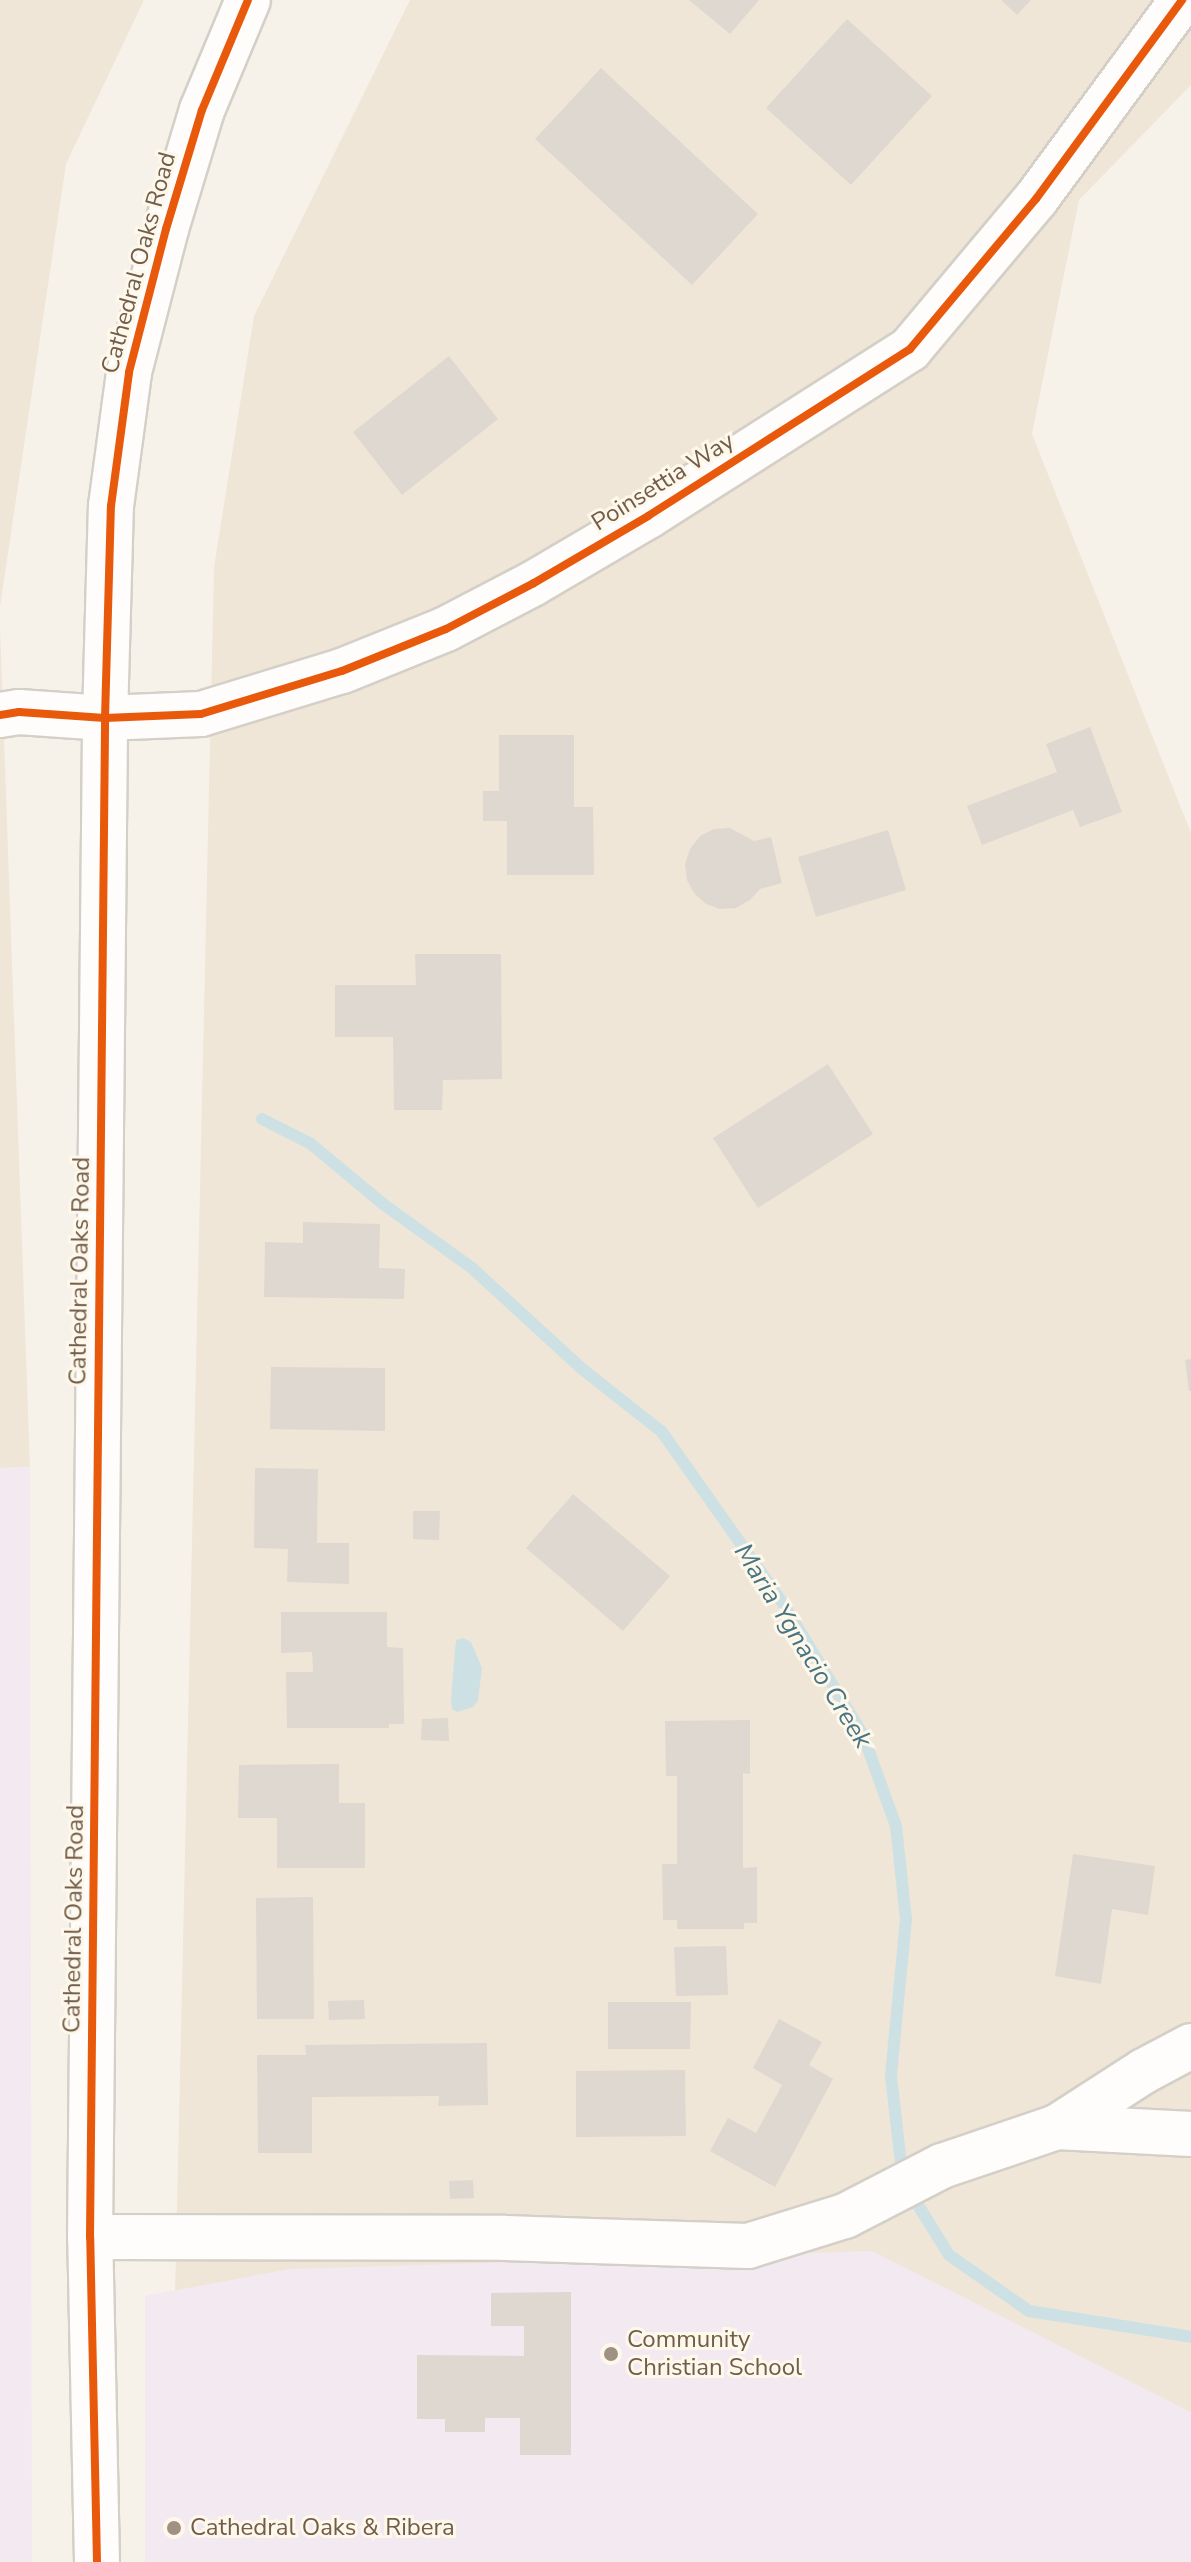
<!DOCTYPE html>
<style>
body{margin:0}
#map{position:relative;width:1191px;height:2562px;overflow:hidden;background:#f6f2ea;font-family:"Nunito Sans",sans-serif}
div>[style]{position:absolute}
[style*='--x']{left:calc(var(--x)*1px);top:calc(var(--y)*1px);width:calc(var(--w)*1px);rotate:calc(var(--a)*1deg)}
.residential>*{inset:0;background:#efe6d8}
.education>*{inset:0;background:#f3e9f1}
.water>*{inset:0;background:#cde1e5}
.stream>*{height:12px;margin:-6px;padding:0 6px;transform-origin:6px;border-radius:6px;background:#cde1e5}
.building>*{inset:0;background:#dfd8d0}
.roads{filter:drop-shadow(2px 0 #d4cfc7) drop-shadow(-2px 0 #d4cfc7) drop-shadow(0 2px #d4cfc7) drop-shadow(0 -2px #d4cfc7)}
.street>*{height:44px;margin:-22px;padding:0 22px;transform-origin:22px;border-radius:22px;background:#fefdfc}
.secondary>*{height:44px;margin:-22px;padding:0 22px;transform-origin:22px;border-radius:22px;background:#fefdfc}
.cycleway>*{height:8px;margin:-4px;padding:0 4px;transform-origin:4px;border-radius:4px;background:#e8590c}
.dots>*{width:22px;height:22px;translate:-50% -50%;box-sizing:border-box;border:4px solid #fef8eb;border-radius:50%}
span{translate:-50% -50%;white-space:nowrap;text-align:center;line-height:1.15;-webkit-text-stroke:6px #fef8eb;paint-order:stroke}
.street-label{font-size:24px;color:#725d4c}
.poi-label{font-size:24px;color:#725d4c}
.left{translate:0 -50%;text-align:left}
.water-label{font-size:26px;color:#477484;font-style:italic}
</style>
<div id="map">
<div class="residential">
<i style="clip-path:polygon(0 0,144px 0,66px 164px,0 607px)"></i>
<i style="clip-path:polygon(410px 0,1191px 0,1191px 85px,1079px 200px,1032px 434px,1191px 833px,1191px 2562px,169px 2562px,214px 567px,254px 316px)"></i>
<i style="clip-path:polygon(0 625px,30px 1467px,0 1468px)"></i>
</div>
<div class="education">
<i style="clip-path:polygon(30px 1467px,32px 2562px,0 2562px,0 1468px)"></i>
<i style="clip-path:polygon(872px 2251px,1191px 2412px,1191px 2562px,145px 2562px,145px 2296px,289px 2269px)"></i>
</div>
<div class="water">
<i style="clip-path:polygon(463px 1638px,471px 1642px,482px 1668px,478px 1701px,473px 1707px,457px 1712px,452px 1709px,451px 1699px,455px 1650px,456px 1640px)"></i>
</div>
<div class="stream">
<i style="--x:262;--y:1119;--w:55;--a:27"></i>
<i style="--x:311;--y:1144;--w:94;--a:39.8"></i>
<i style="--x:383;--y:1204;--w:110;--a:35.7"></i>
<i style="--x:472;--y:1268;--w:148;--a:42.5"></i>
<i style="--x:581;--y:1368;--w:103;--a:38.3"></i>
<i style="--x:662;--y:1432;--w:212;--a:54.8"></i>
<i style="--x:784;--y:1605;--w:152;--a:58.7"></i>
<i style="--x:863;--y:1735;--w:97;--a:70.1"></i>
<i style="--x:896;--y:1826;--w:94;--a:83.9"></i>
<i style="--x:906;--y:1919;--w:158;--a:95.5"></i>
<i style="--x:891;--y:2076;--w:106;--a:83.5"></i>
<i style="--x:903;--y:2181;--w:87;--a:58.1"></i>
<i style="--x:949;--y:2255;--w:98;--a:35"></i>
<i style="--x:1029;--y:2311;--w:164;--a:9.1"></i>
</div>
<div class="building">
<i style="clip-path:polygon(689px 0,759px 0,730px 34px)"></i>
<i style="clip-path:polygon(1001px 0,1031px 0,1017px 15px)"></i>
<i style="clip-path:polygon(847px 19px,932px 96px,851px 185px,766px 108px)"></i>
<i style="clip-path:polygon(601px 68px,758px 214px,692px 285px,535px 139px)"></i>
<i style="clip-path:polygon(449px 356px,498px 419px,402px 495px,353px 432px)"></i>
<i style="clip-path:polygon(1090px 727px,1122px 812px,1080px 827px,1073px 810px,982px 845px,967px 806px,1057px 772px,1046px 744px)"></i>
<i style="clip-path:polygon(499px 735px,574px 735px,574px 807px,593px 807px,594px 875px,507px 875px,507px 821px,483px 821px,483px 791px,499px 791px)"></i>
<i style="clip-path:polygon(730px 828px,754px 841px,771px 837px,782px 883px,760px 889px,750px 900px,736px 908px,720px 909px,706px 904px,694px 893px,687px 880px,685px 864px,690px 849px,700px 836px,714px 829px)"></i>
<i style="clip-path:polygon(888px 830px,906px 890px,816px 917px,798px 857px)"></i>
<i style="clip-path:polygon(415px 954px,501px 954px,502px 1079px,443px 1080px,442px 1110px,394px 1110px,393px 1037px,335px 1037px,335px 985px,416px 985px)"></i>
<i style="clip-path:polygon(828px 1064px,873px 1134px,758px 1208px,713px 1138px)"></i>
<i style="clip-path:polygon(303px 1222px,380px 1224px,379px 1268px,405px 1269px,404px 1299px,264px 1297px,265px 1242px,303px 1243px)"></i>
<i style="clip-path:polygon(1191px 1359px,1191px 1391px,1189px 1391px,1185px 1360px)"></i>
<i style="clip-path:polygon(271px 1367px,385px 1368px,385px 1431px,270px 1429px)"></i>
<i style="clip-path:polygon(255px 1468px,318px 1469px,317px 1543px,349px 1543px,349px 1584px,287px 1582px,288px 1549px,254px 1548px)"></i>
<i style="clip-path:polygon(573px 1494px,670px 1576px,623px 1631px,526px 1548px)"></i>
<i style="clip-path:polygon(413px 1511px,440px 1511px,439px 1540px,413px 1539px)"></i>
<i style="clip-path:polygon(281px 1612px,387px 1612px,387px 1647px,403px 1648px,404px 1724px,389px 1724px,389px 1728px,287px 1728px,286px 1672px,313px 1672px,312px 1652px,281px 1653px)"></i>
<i style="clip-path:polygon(448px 1718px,449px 1741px,421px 1740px,422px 1719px)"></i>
<i style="clip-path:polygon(750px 1720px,750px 1774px,743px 1773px,743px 1868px,757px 1867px,757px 1923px,744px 1923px,744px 1929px,677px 1929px,677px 1920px,663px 1920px,662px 1864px,677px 1864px,677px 1776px,666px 1776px,665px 1721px)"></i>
<i style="clip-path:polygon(339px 1764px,339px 1803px,365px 1803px,365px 1868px,277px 1868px,277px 1818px,238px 1818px,239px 1765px)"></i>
<i style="clip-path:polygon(1073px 1854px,1155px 1866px,1148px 1915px,1112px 1909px,1101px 1984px,1055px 1976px)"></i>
<i style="clip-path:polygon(313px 1897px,314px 2019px,257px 2019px,256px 1898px)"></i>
<i style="clip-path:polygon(726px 1946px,728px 1995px,676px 1996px,674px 1947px)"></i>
<i style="clip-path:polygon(364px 2000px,365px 2019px,329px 2020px,328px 2001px)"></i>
<i style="clip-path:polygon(608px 2002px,691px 2002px,690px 2049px,608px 2049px)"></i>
<i style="clip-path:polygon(779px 2019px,822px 2042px,809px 2065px,833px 2079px,775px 2187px,710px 2151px,728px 2118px,756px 2133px,782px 2085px,753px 2068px)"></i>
<i style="clip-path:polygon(487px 2043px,488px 2105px,438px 2106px,439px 2096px,312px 2097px,312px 2153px,258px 2153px,257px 2055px,306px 2055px,305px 2045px)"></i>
<i style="clip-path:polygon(685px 2070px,686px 2136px,576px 2137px,576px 2071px)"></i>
<i style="clip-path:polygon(473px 2180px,474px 2198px,450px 2199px,449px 2181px)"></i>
<i style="clip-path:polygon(571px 2292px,571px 2455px,520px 2455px,520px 2418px,485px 2418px,485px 2432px,445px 2432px,445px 2419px,417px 2419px,417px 2355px,524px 2356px,524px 2326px,491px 2326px,491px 2293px)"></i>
</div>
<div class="roads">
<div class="street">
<i style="--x:0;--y:715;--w:19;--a:-9"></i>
<i style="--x:19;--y:712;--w:86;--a:4"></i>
<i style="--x:105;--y:718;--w:96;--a:-2.4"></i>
<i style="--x:201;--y:714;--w:147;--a:-17"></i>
<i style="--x:342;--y:671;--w:112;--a:-22"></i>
<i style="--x:446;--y:629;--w:99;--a:-27.6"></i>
<i style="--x:534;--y:583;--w:132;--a:-30.4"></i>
<i style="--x:648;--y:516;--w:311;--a:-32.5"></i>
<i style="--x:910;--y:349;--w:196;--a:-50"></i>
<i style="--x:1036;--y:199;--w:247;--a:-53.7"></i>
<i style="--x:1057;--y:2127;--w:103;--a:-32.8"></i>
<i style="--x:1144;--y:2071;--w:53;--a:-28"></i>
<i style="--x:90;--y:2237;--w:415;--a:0.1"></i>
<i style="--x:505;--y:2238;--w:243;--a:1.9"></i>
<i style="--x:748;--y:2246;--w:102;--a:-17.2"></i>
<i style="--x:845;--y:2216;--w:109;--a:-27.3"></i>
<i style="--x:942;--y:2166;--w:121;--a:-18.7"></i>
<i style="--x:1057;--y:2127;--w:134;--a:3"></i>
</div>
<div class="secondary">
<i style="--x:97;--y:2562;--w:325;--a:-91.2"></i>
<i style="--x:90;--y:2237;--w:1519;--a:-89.43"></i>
<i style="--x:105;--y:718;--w:212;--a:-88.4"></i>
<i style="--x:111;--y:506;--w:135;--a:-82.3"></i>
<i style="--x:129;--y:372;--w:148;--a:-75.5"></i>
<i style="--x:166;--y:229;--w:124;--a:-73.2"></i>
<i style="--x:202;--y:110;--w:119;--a:-67.3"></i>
</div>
</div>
<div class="cycleway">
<i style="--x:0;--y:715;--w:19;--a:-9"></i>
<i style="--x:19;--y:712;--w:86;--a:4"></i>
<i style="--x:105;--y:718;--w:96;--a:-2.4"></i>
<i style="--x:201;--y:714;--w:147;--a:-17"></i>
<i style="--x:342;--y:671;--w:112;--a:-22"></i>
<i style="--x:446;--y:629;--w:99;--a:-27.6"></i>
<i style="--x:534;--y:583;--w:132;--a:-30.4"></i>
<i style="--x:648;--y:516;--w:311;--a:-32.5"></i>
<i style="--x:910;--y:349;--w:196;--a:-50"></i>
<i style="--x:1036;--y:199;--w:247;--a:-53.7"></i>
<i style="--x:97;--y:2562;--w:325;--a:-91.2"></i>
<i style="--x:90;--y:2237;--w:1519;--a:-89.43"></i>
<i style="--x:105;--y:718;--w:212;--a:-88.4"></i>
<i style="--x:111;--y:506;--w:135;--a:-82.3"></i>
<i style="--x:129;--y:372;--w:148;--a:-75.5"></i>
<i style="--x:166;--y:229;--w:124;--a:-73.2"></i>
<i style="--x:202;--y:110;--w:119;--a:-67.3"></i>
</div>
<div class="dots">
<i style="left:611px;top:2354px;background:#a09183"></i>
<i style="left:174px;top:2528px;background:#a09183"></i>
</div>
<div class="street-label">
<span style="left:139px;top:263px;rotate:-75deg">Cathedral Oaks Road</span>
<span style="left:663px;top:482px;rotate:-32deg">Poinsettia Way</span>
<span style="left:80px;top:1271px;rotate:-89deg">Cathedral Oaks Road</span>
<span style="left:74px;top:1919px;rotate:-89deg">Cathedral Oaks Road</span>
</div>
<div class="poi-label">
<span class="left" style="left:627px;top:2354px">Community<br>Christian School</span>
<span class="left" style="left:190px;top:2528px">Cathedral Oaks &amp; Ribera</span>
</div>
<div class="water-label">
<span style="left:803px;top:1646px;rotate:58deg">Maria Ygnacio Creek</span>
</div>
</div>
